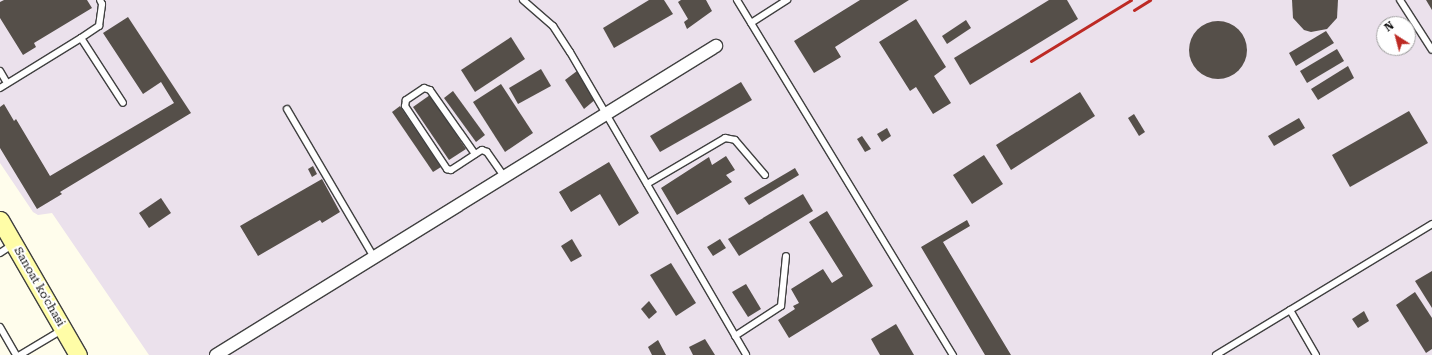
<!DOCTYPE html>
<style>
body{margin:0}
#map{position:relative;width:1432px;height:355px;overflow:hidden;background:#fffdec;font-family:"Roboto Serif",serif}
div>[style]{position:absolute}
[style*='--x']{left:calc(var(--x)*1px);top:calc(var(--y)*1px);width:calc(var(--w)*1px);rotate:calc(var(--a)*1deg)}
.industrial>*{inset:0;background:#ebe1ec}
.building>*{inset:0;background:#554f49}
.round{border-radius:50%}
.roads{filter:drop-shadow(1px 0 #404040) drop-shadow(-1px 0 #404040) drop-shadow(0 1px #404040) drop-shadow(0 -1px #404040)}
.lane>*{height:6px;margin:-3px;padding:0 3px;transform-origin:3px;border-radius:3px;background:#fff}
.street>*{height:12px;margin:-6px;padding:0 6px;transform-origin:6px;border-radius:6px;background:#fff}
.secondary>*{height:17px;margin:-8.5px;padding:0 8.5px;transform-origin:8.5px;border-radius:8.5px;background:#fffda7}
.rail>*{height:3px;margin:-1.5px;padding:0 1.5px;transform-origin:1.5px;border-radius:1.5px;background:#bd2a24}
span{translate:-50% -50%;white-space:nowrap;text-align:center;line-height:1.15;-webkit-text-stroke:4px #fff;paint-order:stroke}
.street-label{font-size:12px;color:#0d0d0d}
.north{position:absolute;left:1376px;top:16px;width:40px;height:40px;box-sizing:border-box;background:#fff;border:1px solid #9e9e9e;border-radius:50%;rotate:324deg;font-size:11px;font-weight:700;line-height:16px;text-align:center;color:#0d0d0d}
.north::after{content:'';display:block;margin:auto;width:14px;height:18px;background:#bd2a24;clip-path:polygon(50% 0,100% 100%,50% 72%,0 100%)}
</style>
<div id="map">
<div class="industrial">
<i style="clip-path:polygon(evenodd,0 0,1432px 0,1432px 355px,149px 355px,52px 213px,38px 215px,33px 212px,0 163px,0 0,1384px 24px,1408px 24px,1408px 48px,1384px 48px,1384px 24px)"></i>
</div>
<div class="building">
<i style="clip-path:polygon(4px 0,87px 0,92px 8px,34px 43px,36px 47px,23px 55px,0 18px,0 2px)"></i>
<i style="clip-path:polygon(649px 0,664px 0,673px 14px,614px 48px,603px 28px)"></i>
<i style="clip-path:polygon(681px 0,706px 0,712px 11px,687px 29px,684px 22px,688px 19px,678px 2px)"></i>
<i style="clip-path:polygon(860px 0,909px 0,835px 47px,841px 57px,814px 73px,794px 41px)"></i>
<i style="clip-path:polygon(1049px 0,1067px 0,1078px 19px,970px 85px,954px 58px)"></i>
<i style="clip-path:polygon(1292px 0,1338px 0,1337px 18px,1327px 29px,1311px 32px,1304px 30px,1293px 18px)"></i>
<i style="clip-path:polygon(1426px 0,1432px 0,1432px 10px)"></i>
<i style="clip-path:polygon(128px 17px,191px 113px,60px 192px,62px 194px,37px 209px,0 148px,0 107px,4px 104px,14px 121px,16px 119px,50px 176px,174px 103px,161px 82px,143px 94px,103px 33px)"></i>
<i style="clip-path:polygon(916px 19px,946px 67px,934px 76px,951px 103px,933px 114px,916px 87px,910px 91px,879px 42px)"></i>
<i style="clip-path:polygon(966px 20px,971px 28px,947px 44px,942px 36px)"></i>
<i class="round" style="left:1189px;top:21px;width:58px;height:58px"></i>
<i style="clip-path:polygon(1326px 31px,1334px 43px,1296px 66px,1289px 53px)"></i>
<i style="clip-path:polygon(511px 37px,525px 59px,475px 92px,461px 70px)"></i>
<i style="clip-path:polygon(1337px 49px,1344px 61px,1307px 83px,1300px 71px)"></i>
<i style="clip-path:polygon(1348px 66px,1354px 78px,1318px 100px,1311px 89px)"></i>
<i style="clip-path:polygon(541px 69px,551px 86px,518px 104px,509px 88px)"></i>
<i style="clip-path:polygon(577px 71px,596px 99px,584px 109px,565px 80px)"></i>
<i style="clip-path:polygon(741px 82px,752px 100px,660px 152px,650px 136px)"></i>
<i style="clip-path:polygon(501px 84px,533px 133px,505px 152px,473px 102px)"></i>
<i style="clip-path:polygon(453px 91px,485px 135px,476px 142px,444px 98px)"></i>
<i style="clip-path:polygon(1080px 92px,1095px 116px,1011px 170px,996px 145px)"></i>
<i style="clip-path:polygon(430px 95px,466px 149px,449px 160px,413px 107px)"></i>
<i style="clip-path:polygon(400px 106px,441px 167px,433px 172px,392px 112px)"></i>
<i style="clip-path:polygon(1409px 111px,1428px 143px,1350px 187px,1332px 155px)"></i>
<i style="clip-path:polygon(1134px 114px,1145px 132px,1139px 136px,1128px 118px)"></i>
<i style="clip-path:polygon(1299px 118px,1305px 128px,1274px 146px,1268px 136px)"></i>
<i style="clip-path:polygon(887px 128px,891px 136px,882px 142px,877px 134px)"></i>
<i style="clip-path:polygon(862px 136px,871px 149px,865px 152px,857px 139px)"></i>
<i style="clip-path:polygon(984px 155px,1003px 184px,972px 204px,953px 175px)"></i>
<i style="clip-path:polygon(726px 156px,735px 170px,726px 175px,732px 182px,677px 215px,661px 188px,709px 157px,712px 165px)"></i>
<i style="clip-path:polygon(609px 162px,639px 213px,619px 226px,600px 194px,571px 212px,559px 192px)"></i>
<i style="clip-path:polygon(313px 166px,317px 174px,312px 177px,308px 169px)"></i>
<i style="clip-path:polygon(795px 168px,799px 175px,749px 205px,744px 198px)"></i>
<i style="clip-path:polygon(322px 179px,340px 212px,322px 223px,320px 220px,258px 256px,240px 226px)"></i>
<i style="clip-path:polygon(803px 194px,813px 211px,739px 256px,728px 239px)"></i>
<i style="clip-path:polygon(161px 198px,171px 213px,149px 228px,139px 213px)"></i>
<i style="clip-path:polygon(827px 211px,873px 286px,789px 338px,778px 320px,795px 309px,793px 306px,799px 303px,791px 289px,823px 269px,832px 283px,843px 276px,809px 222px)"></i>
<i style="clip-path:polygon(967px 220px,970px 226px,943px 242px,1011px 355px,985px 355px,921px 247px)"></i>
<i style="clip-path:polygon(572px 239px,582px 256px,571px 262px,561px 246px)"></i>
<i style="clip-path:polygon(720px 239px,726px 248px,713px 256px,707px 247px)"></i>
<i style="clip-path:polygon(671px 263px,696px 303px,676px 316px,650px 275px)"></i>
<i style="clip-path:polygon(1432px 271px,1432px 308px,1415px 281px)"></i>
<i style="clip-path:polygon(746px 284px,761px 309px,748px 317px,732px 292px)"></i>
<i style="clip-path:polygon(1415px 292px,1432px 318px,1432px 349px,1426px 353px,1396px 305px)"></i>
<i style="clip-path:polygon(649px 301px,657px 312px,649px 319px,641px 309px)"></i>
<i style="clip-path:polygon(1364px 311px,1369px 321px,1358px 328px,1352px 319px)"></i>
<i style="clip-path:polygon(896px 324px,914px 355px,880px 355px,871px 339px)"></i>
<i style="clip-path:polygon(705px 339px,715px 355px,693px 355px,689px 347px)"></i>
<i style="clip-path:polygon(658px 340px,666px 355px,652px 355px,648px 347px)"></i>
</div>
<div class="roads">
<div class="lane">
<i style="--x:523;--y:0;--w:40;--a:41"></i>
<i style="--x:553;--y:26;--w:31;--a:57"></i>
<i style="--x:570;--y:52;--w:350;--a:59.8"></i>
<i style="--x:737;--y:0;--w:416;--a:58.7"></i>
<i style="--x:1400;--y:0;--w:59;--a:57.4"></i>
<i style="--x:751;--y:23;--w:43;--a:-32.6"></i>
<i style="--x:81;--y:38;--w:22;--a:-34"></i>
<i style="--x:99;--y:26;--w:22;--a:-82"></i>
<i style="--x:102;--y:4;--w:4;--a:-117"></i>
<i style="--x:0;--y:71;--w:14;--a:60"></i>
<i style="--x:0;--y:88;--w:95;--a:-31.7"></i>
<i style="--x:81;--y:38;--w:77;--a:57.1"></i>
<i style="--x:287;--y:109;--w:172;--a:59.6"></i>
<i style="--x:475;--y:154;--w:78;--a:-125.1"></i>
<i style="--x:430;--y:90;--w:6;--a:-162"></i>
<i style="--x:424;--y:88;--w:22;--a:146"></i>
<i style="--x:406;--y:100;--w:6;--a:99"></i>
<i style="--x:405;--y:106;--w:76;--a:56.3"></i>
<i style="--x:447;--y:169;--w:4;--a:14"></i>
<i style="--x:451;--y:170;--w:37;--a:-33"></i>
<i style="--x:482;--y:150;--w:5;--a:22"></i>
<i style="--x:487;--y:152;--w:29;--a:55"></i>
<i style="--x:647;--y:184;--w:91;--a:-30.5"></i>
<i style="--x:725;--y:138;--w:10;--a:11"></i>
<i style="--x:735;--y:140;--w:46;--a:49.4"></i>
<i style="--x:0;--y:253;--w:14;--a:-34"></i>
<i style="--x:1290;--y:310;--w:52;--a:60"></i>
<i style="--x:0;--y:327;--w:32;--a:60"></i>
<i style="--x:735;--y:336;--w:55;--a:-33.1"></i>
<i style="--x:781;--y:306;--w:50;--a:-84.3"></i>
<i style="--x:20;--y:355;--w:49;--a:-30.8"></i>
<i style="--x:1216;--y:355;--w:253;--a:-31.2"></i>
</div>
<div class="street">
<i style="--x:216;--y:355;--w:588;--a:-31.72"></i>
</div>
<div class="secondary">
<i style="--x:0;--y:220;--w:156;--a:60"></i>
</div>
</div>
<div class="rail">
<i style="--x:1134;--y:10;--w:19;--a:-32"></i>
<i style="--x:1031;--y:61;--w:117;--a:-31.4"></i>
</div>
<div class="street-label">
<span style="left:39px;top:287px;rotate:60deg">Sanoat ko'chasi</span>
</div>
<div class="north">N</div>
</div>
